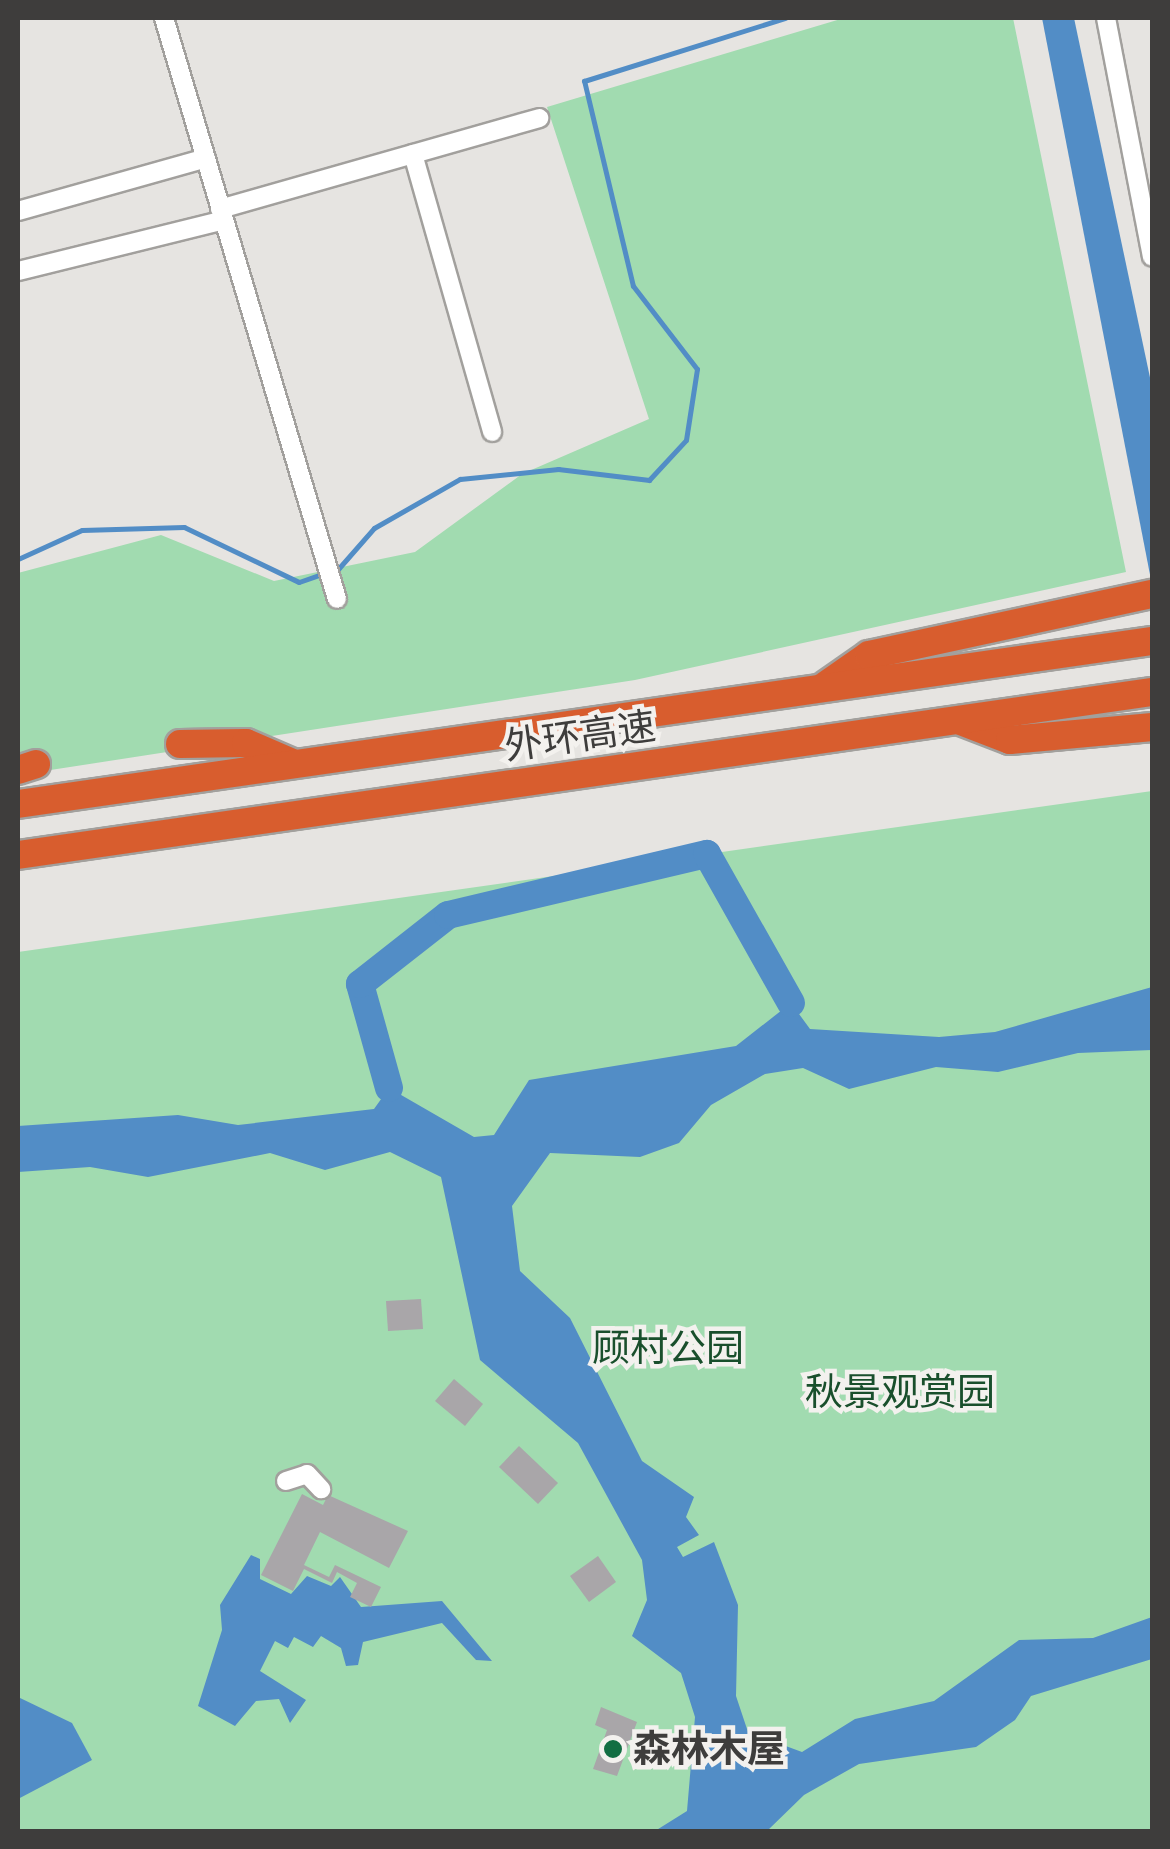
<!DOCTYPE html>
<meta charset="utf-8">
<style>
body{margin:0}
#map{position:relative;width:1170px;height:1849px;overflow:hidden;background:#e6e4e1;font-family:Cabin,"Noto Sans SC",sans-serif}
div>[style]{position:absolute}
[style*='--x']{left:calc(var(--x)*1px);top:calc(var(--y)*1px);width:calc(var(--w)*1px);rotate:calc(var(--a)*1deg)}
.green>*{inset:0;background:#a1dbb0}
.water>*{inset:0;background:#528dc6}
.stream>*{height:5px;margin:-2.5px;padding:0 2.5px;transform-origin:2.5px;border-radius:2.5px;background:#528dc6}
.river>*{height:28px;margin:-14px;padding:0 14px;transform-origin:14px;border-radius:14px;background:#528dc6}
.building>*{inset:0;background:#a9a6a9}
.roads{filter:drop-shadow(2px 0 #a2a09d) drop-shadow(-2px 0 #a2a09d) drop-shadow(0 2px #a2a09d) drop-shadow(0 -2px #a2a09d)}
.minor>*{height:18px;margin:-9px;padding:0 9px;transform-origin:9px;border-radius:9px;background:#fff}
.highway>*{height:28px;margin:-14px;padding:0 14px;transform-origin:14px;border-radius:14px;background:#d85d2e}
.dots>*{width:28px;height:28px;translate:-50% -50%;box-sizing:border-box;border:5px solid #f3f1ee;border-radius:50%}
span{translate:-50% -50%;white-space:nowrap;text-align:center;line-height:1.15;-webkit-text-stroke:9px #f3f1ee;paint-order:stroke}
.street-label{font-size:38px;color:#3e3d3c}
.park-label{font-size:38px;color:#194f2c}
.poi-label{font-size:38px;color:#3e3d3c;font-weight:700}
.left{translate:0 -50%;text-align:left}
.frame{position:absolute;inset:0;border:20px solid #3e3d3c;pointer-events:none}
</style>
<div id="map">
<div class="green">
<i style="clip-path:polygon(844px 18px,1013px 18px,1126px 572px,635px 680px,18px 775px,18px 573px,161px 535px,274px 581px,415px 552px,522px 474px,649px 419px,547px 107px)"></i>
<i style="clip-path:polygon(1152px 791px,1152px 1831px,18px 1831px,18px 952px)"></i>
</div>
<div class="water">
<i style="clip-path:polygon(1042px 18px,1074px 18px,1152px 387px,1152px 585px)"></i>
<i style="clip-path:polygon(1152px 987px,1152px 1050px,1078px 1053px,998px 1072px,936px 1067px,849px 1089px,803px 1068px,765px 1074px,711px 1105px,679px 1143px,640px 1157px,550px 1153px,512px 1206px,520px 1271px,570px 1318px,642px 1461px,694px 1497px,686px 1517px,699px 1535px,677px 1547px,683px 1557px,714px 1542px,738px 1605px,736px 1696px,748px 1732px,802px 1752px,855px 1719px,934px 1701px,1019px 1640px,1093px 1638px,1152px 1617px,1152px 1659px,1031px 1696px,1015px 1720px,976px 1747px,859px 1764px,804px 1795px,767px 1831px,655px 1831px,687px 1811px,695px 1717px,681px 1673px,632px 1636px,647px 1600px,642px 1560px,578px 1443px,480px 1360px,441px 1177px,390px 1152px,325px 1170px,270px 1153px,148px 1177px,90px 1167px,18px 1172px,18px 1126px,178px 1115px,238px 1125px,374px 1109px,389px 1088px,474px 1137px,494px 1135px,529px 1080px,736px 1046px,791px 1003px,810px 1029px,939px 1037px,995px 1032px)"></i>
<i style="clip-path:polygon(251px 1555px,260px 1559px,260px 1579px,291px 1594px,307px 1576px,331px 1586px,340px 1577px,361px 1607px,442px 1601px,492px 1661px,476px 1660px,442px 1623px,363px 1642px,358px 1665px,346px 1666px,341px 1648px,321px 1636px,313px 1647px,294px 1637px,288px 1648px,275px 1641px,260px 1671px,306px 1700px,290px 1723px,279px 1699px,256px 1701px,235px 1726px,198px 1706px,222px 1630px,220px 1605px)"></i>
<i style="clip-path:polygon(18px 1697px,72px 1723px,92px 1760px,18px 1799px)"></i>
</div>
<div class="stream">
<i style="--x:18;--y:559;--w:70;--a:-24.4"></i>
<i style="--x:82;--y:530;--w:102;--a:-1.7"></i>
<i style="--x:184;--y:527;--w:127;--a:25.6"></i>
<i style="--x:299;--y:582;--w:42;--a:-19.3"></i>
<i style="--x:339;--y:568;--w:53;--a:-48.8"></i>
<i style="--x:374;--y:528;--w:99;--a:-29.7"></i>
<i style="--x:460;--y:479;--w:99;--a:-5.8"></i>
<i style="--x:558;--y:469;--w:92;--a:6.9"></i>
<i style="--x:649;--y:480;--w:54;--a:-47.2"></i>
<i style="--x:686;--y:440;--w:72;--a:-81.2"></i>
<i style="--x:697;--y:369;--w:105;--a:-127.6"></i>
<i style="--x:633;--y:286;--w:211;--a:-103.4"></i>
<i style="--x:584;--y:81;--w:211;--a:-17.4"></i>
</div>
<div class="river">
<i style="--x:389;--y:1088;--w:108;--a:-105.6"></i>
<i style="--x:360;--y:984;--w:112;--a:-38.1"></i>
<i style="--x:448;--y:915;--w:266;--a:-13.3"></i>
<i style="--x:707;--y:854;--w:171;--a:60.6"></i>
</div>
<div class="building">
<i style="clip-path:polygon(421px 1299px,423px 1329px,388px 1331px,386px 1301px)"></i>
<i style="clip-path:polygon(454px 1379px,483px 1404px,465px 1426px,435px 1401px)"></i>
<i style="clip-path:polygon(519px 1446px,558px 1483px,538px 1504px,499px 1467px)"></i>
<i style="clip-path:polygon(302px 1494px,323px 1505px,328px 1495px,408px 1531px,389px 1568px,320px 1532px,304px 1565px,329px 1577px,335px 1565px,381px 1587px,371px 1607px,350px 1597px,357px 1583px,337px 1572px,332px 1583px,304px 1569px,293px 1591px,261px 1575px)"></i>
<i style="clip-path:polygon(598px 1556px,616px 1582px,589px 1602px,570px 1576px)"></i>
<i style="clip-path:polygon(601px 1707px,637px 1722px,617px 1776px,593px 1769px,607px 1730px,595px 1725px)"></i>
</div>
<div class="roads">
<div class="minor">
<i style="--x:164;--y:18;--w:606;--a:73.42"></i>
<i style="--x:1106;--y:18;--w:243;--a:79.1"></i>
<i style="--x:413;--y:154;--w:289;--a:74.1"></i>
<i style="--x:220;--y:209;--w:332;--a:-15.9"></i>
<i style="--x:18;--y:211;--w:195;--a:-15.7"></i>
<i style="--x:18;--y:271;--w:212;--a:-13.9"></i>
<i style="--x:286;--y:1481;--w:22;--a:-18"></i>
<i style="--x:307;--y:1474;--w:21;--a:47"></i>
</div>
<div class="highway">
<i style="--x:826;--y:685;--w:52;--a:-34.9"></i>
<i style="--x:869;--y:655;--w:289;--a:-12.2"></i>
<i style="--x:963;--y:722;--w:50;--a:21"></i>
<i style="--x:1010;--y:740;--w:143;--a:-5.2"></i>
<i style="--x:180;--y:744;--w:66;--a:-0.9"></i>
<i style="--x:246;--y:743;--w:51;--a:23.1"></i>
<i style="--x:18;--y:770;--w:19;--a:-18"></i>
<i style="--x:18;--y:804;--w:1146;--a:-8.18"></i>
<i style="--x:18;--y:855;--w:1146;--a:-8.18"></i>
</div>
</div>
<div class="dots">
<i style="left:613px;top:1749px;background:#126e43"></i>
</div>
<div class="street-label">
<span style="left:580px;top:736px;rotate:-8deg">外环高速</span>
</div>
<div class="park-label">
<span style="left:668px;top:1348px">顾村公园</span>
<span style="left:900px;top:1392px">秋景观赏园</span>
</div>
<div class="poi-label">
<span class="left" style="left:633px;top:1749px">森林木屋</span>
</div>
<div class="frame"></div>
</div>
